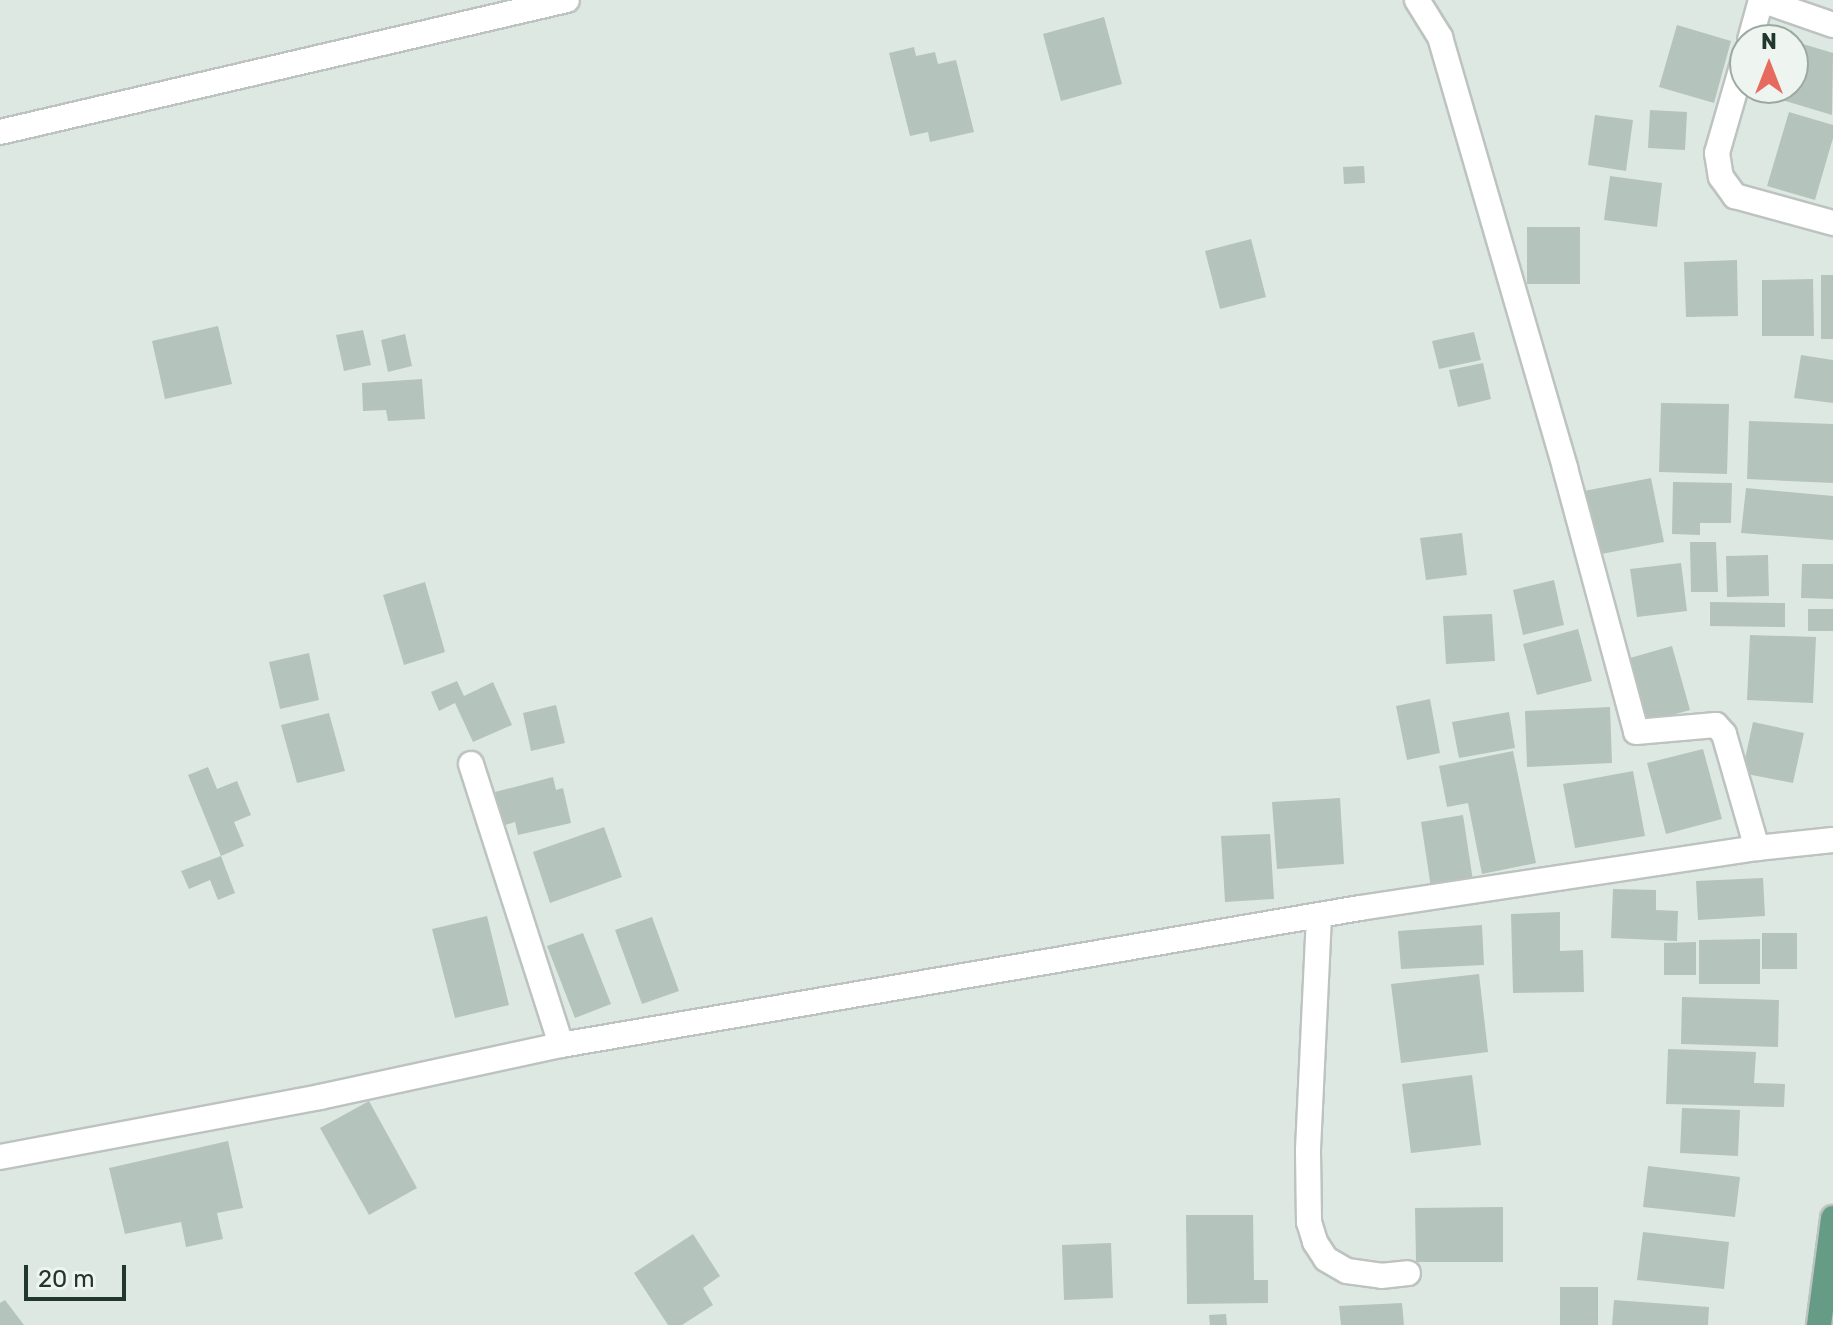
<!DOCTYPE html>
<style>
body{margin:0}
#map{position:relative;width:1833px;height:1325px;overflow:hidden;background:#dee8e2;font-family:Rubik,sans-serif}
div>[style]{position:absolute}
[style*='--x']{left:calc(var(--x)*1px);top:calc(var(--y)*1px);width:calc(var(--w)*1px);rotate:calc(var(--a)*1deg)}
.building>*{inset:0;background:#b4c3bb}
.roads{filter:drop-shadow(2px 0 #bcc3c0) drop-shadow(-2px 0 #bcc3c0) drop-shadow(0 2px #bcc3c0) drop-shadow(0 -2px #bcc3c0)}
.minor>*{height:24px;margin:-12px;padding:0 12px;transform-origin:12px;border-radius:12px;background:#fff}
.major>*{height:24px;margin:-12px;padding:0 12px;transform-origin:12px;border-radius:12px;background:#669b85}
span{translate:-50% -50%;white-space:nowrap;text-align:center;line-height:1.15;-webkit-text-stroke:6px #eef5f0;paint-order:stroke}
.north{position:absolute;left:1729px;top:24px;width:80px;height:80px;box-sizing:border-box;background:#eef5f0;border:2px solid #9ca9a2;border-radius:50%;rotate:0deg;font-size:22px;font-weight:700;line-height:32px;text-align:center;color:#21372d}
.north::after{content:'';display:block;margin:auto;width:28px;height:36px;background:#e66a5e;clip-path:polygon(50% 0,100% 100%,50% 72%,0 100%)}
.scale{position:absolute;left:24px;top:1265px;width:102px;height:36px;box-sizing:border-box;border:4px solid #21372d;border-top:0;padding-left:10px;font-size:24px;line-height:28px;white-space:nowrap;color:#21372d;-webkit-text-stroke:6px #eef5f0;paint-order:stroke}
</style>
<div id="map">
<div class="building">
<i style="clip-path:polygon(1104px 17px,1122px 84px,1061px 101px,1043px 34px)"></i>
<i style="clip-path:polygon(1677px 25px,1731px 41px,1714px 103px,1659px 87px)"></i>
<i style="clip-path:polygon(1803px 44px,1833px 53px,1832px 115px,1772px 97px,1775px 88px,1793px 88px,1793px 72px)"></i>
<i style="clip-path:polygon(914px 47px,916px 56px,935px 52px,938px 64px,956px 60px,974px 132px,930px 142px,928px 132px,910px 136px,889px 53px)"></i>
<i style="clip-path:polygon(1650px 110px,1687px 112px,1685px 150px,1648px 148px)"></i>
<i style="clip-path:polygon(1789px 112px,1833px 125px,1833px 138px,1815px 200px,1767px 186px)"></i>
<i style="clip-path:polygon(1595px 115px,1633px 120px,1626px 171px,1588px 165px)"></i>
<i style="clip-path:polygon(1364px 166px,1365px 183px,1344px 184px,1343px 167px)"></i>
<i style="clip-path:polygon(1610px 176px,1662px 183px,1657px 227px,1604px 220px)"></i>
<i style="clip-path:polygon(1527px 227px,1580px 227px,1580px 284px,1527px 284px)"></i>
<i style="clip-path:polygon(1251px 239px,1266px 297px,1220px 309px,1205px 251px)"></i>
<i style="clip-path:polygon(1737px 260px,1738px 316px,1686px 317px,1684px 262px)"></i>
<i style="clip-path:polygon(1821px 275px,1833px 275px,1833px 339px,1821px 339px)"></i>
<i style="clip-path:polygon(1813px 279px,1814px 336px,1762px 336px,1762px 280px)"></i>
<i style="clip-path:polygon(218px 326px,232px 384px,165px 399px,152px 341px)"></i>
<i style="clip-path:polygon(363px 330px,371px 365px,344px 371px,336px 335px)"></i>
<i style="clip-path:polygon(1474px 332px,1481px 360px,1439px 369px,1432px 341px)"></i>
<i style="clip-path:polygon(405px 334px,412px 366px,388px 372px,381px 340px)"></i>
<i style="clip-path:polygon(1801px 355px,1833px 360px,1833px 403px,1794px 398px)"></i>
<i style="clip-path:polygon(1483px 363px,1491px 399px,1458px 407px,1449px 370px)"></i>
<i style="clip-path:polygon(422px 379px,425px 419px,388px 421px,386px 410px,363px 411px,362px 383px)"></i>
<i style="clip-path:polygon(1661px 403px,1729px 404px,1727px 474px,1659px 472px)"></i>
<i style="clip-path:polygon(1749px 421px,1833px 424px,1833px 483px,1747px 479px)"></i>
<i style="clip-path:polygon(1651px 478px,1664px 542px,1596px 555px,1584px 491px)"></i>
<i style="clip-path:polygon(1673px 482px,1732px 483px,1731px 523px,1700px 523px,1700px 535px,1672px 534px)"></i>
<i style="clip-path:polygon(1746px 488px,1833px 496px,1833px 540px,1741px 533px)"></i>
<i style="clip-path:polygon(1462px 533px,1467px 575px,1426px 580px,1420px 538px)"></i>
<i style="clip-path:polygon(1690px 542px,1716px 542px,1718px 592px,1691px 592px)"></i>
<i style="clip-path:polygon(1768px 555px,1769px 596px,1727px 597px,1726px 556px)"></i>
<i style="clip-path:polygon(1681px 563px,1687px 611px,1637px 617px,1630px 569px)"></i>
<i style="clip-path:polygon(1802px 564px,1833px 564px,1833px 599px,1801px 598px)"></i>
<i style="clip-path:polygon(1554px 580px,1564px 625px,1523px 635px,1513px 590px)"></i>
<i style="clip-path:polygon(425px 582px,445px 652px,404px 665px,383px 595px)"></i>
<i style="clip-path:polygon(1710px 602px,1785px 603px,1785px 627px,1710px 626px)"></i>
<i style="clip-path:polygon(1808px 609px,1833px 609px,1833px 631px,1808px 631px)"></i>
<i style="clip-path:polygon(1492px 614px,1495px 661px,1446px 664px,1443px 616px)"></i>
<i style="clip-path:polygon(1578px 629px,1592px 681px,1537px 695px,1523px 644px)"></i>
<i style="clip-path:polygon(1750px 635px,1816px 637px,1813px 703px,1747px 700px)"></i>
<i style="clip-path:polygon(1672px 646px,1690px 710px,1648px 722px,1630px 658px)"></i>
<i style="clip-path:polygon(309px 653px,319px 700px,280px 709px,269px 662px)"></i>
<i style="clip-path:polygon(457px 681px,464px 696px,493px 682px,512px 725px,473px 742px,455px 703px,439px 711px,431px 692px)"></i>
<i style="clip-path:polygon(1430px 699px,1440px 753px,1407px 760px,1396px 706px)"></i>
<i style="clip-path:polygon(556px 705px,565px 743px,531px 751px,523px 713px)"></i>
<i style="clip-path:polygon(1610px 707px,1612px 763px,1527px 767px,1525px 711px)"></i>
<i style="clip-path:polygon(1509px 712px,1515px 748px,1459px 758px,1452px 722px)"></i>
<i style="clip-path:polygon(329px 713px,345px 771px,297px 783px,281px 725px)"></i>
<i style="clip-path:polygon(1753px 722px,1804px 733px,1793px 783px,1742px 773px)"></i>
<i style="clip-path:polygon(1703px 749px,1722px 819px,1666px 834px,1647px 763px)"></i>
<i style="clip-path:polygon(1513px 751px,1536px 863px,1482px 874px,1468px 803px,1447px 807px,1439px 766px)"></i>
<i style="clip-path:polygon(208px 767px,217px 789px,237px 781px,251px 815px,234px 822px,244px 846px,221px 856px,188px 775px)"></i>
<i style="clip-path:polygon(1633px 771px,1645px 836px,1575px 848px,1563px 784px)"></i>
<i style="clip-path:polygon(553px 777px,556px 790px,563px 788px,571px 823px,518px 835px,515px 822px,502px 826px,495px 792px)"></i>
<i style="clip-path:polygon(1340px 798px,1344px 864px,1277px 869px,1272px 802px)"></i>
<i style="clip-path:polygon(1463px 815px,1473px 881px,1431px 888px,1421px 822px)"></i>
<i style="clip-path:polygon(604px 827px,622px 877px,550px 903px,533px 852px)"></i>
<i style="clip-path:polygon(1270px 834px,1274px 899px,1225px 902px,1221px 836px)"></i>
<i style="clip-path:polygon(221px 856px,235px 893px,218px 900px,210px 880px,189px 889px,181px 871px)"></i>
<i style="clip-path:polygon(1763px 878px,1765px 916px,1698px 920px,1696px 881px)"></i>
<i style="clip-path:polygon(1613px 889px,1656px 890px,1656px 910px,1678px 911px,1677px 941px,1611px 938px)"></i>
<i style="clip-path:polygon(1560px 912px,1560px 951px,1583px 950px,1584px 992px,1513px 993px,1511px 914px)"></i>
<i style="clip-path:polygon(487px 916px,509px 1005px,455px 1018px,432px 929px)"></i>
<i style="clip-path:polygon(652px 917px,679px 991px,642px 1004px,615px 930px)"></i>
<i style="clip-path:polygon(1482px 925px,1484px 965px,1401px 969px,1398px 931px)"></i>
<i style="clip-path:polygon(583px 933px,611px 1004px,575px 1018px,547px 946px)"></i>
<i style="clip-path:polygon(1762px 933px,1797px 933px,1797px 969px,1762px 969px)"></i>
<i style="clip-path:polygon(1760px 939px,1760px 984px,1699px 984px,1699px 940px)"></i>
<i style="clip-path:polygon(1696px 942px,1696px 975px,1664px 975px,1664px 943px)"></i>
<i style="clip-path:polygon(1479px 974px,1488px 1052px,1401px 1063px,1391px 984px)"></i>
<i style="clip-path:polygon(1682px 997px,1779px 1000px,1778px 1047px,1681px 1044px)"></i>
<i style="clip-path:polygon(1668px 1049px,1756px 1052px,1754px 1083px,1785px 1084px,1784px 1107px,1666px 1104px)"></i>
<i style="clip-path:polygon(1472px 1075px,1481px 1145px,1411px 1153px,1402px 1084px)"></i>
<i style="clip-path:polygon(369px 1101px,417px 1188px,369px 1215px,320px 1128px)"></i>
<i style="clip-path:polygon(1682px 1108px,1740px 1110px,1738px 1156px,1680px 1153px)"></i>
<i style="clip-path:polygon(228px 1141px,243px 1208px,217px 1213px,223px 1239px,186px 1247px,181px 1222px,125px 1234px,109px 1168px)"></i>
<i style="clip-path:polygon(1648px 1166px,1740px 1177px,1735px 1217px,1643px 1207px)"></i>
<i style="clip-path:polygon(1503px 1207px,1503px 1262px,1416px 1262px,1415px 1208px)"></i>
<i style="clip-path:polygon(1186px 1215px,1253px 1215px,1254px 1280px,1268px 1280px,1268px 1303px,1187px 1304px)"></i>
<i style="clip-path:polygon(1643px 1232px,1729px 1242px,1724px 1289px,1637px 1280px)"></i>
<i style="clip-path:polygon(693px 1234px,720px 1276px,703px 1288px,713px 1305px,682px 1325px,668px 1325px,634px 1273px)"></i>
<i style="clip-path:polygon(1111px 1243px,1113px 1298px,1064px 1300px,1062px 1245px)"></i>
<i style="clip-path:polygon(1560px 1287px,1598px 1287px,1598px 1325px,1560px 1325px)"></i>
<i style="clip-path:polygon(5px 1300px,24px 1325px,0 1325px,0 1303px)"></i>
<i style="clip-path:polygon(1614px 1300px,1709px 1307px,1708px 1325px,1612px 1325px)"></i>
<i style="clip-path:polygon(1402px 1303px,1404px 1325px,1341px 1325px,1339px 1306px)"></i>
<i style="clip-path:polygon(1226px 1314px,1227px 1325px,1210px 1325px,1209px 1315px)"></i>
</div>
<div class="roads">
<div class="minor">
<i style="--x:1417;--y:0;--w:44;--a:58.1"></i>
<i style="--x:1440;--y:37;--w:449;--a:73.8"></i>
<i style="--x:1565;--y:468;--w:273;--a:74.9"></i>
<i style="--x:1636;--y:732;--w:80;--a:-5"></i>
<i style="--x:1716;--y:725;--w:12;--a:48"></i>
<i style="--x:1724;--y:734;--w:119;--a:73.9"></i>
<i style="--x:1761;--y:0;--w:76;--a:19.1"></i>
<i style="--x:1750;--y:40;--w:41;--a:-74.6"></i>
<i style="--x:1745;--y:56;--w:101;--a:106.1"></i>
<i style="--x:1717;--y:153;--w:24;--a:81"></i>
<i style="--x:1721;--y:177;--w:24;--a:54"></i>
<i style="--x:1735;--y:196;--w:102;--a:15.4"></i>
<i style="--x:0;--y:132;--w:582;--a:-13.11"></i>
<i style="--x:471;--y:764;--w:295;--a:72.2"></i>
<i style="--x:1319;--y:916;--w:235;--a:92.7"></i>
<i style="--x:1308;--y:1151;--w:71;--a:89.2"></i>
<i style="--x:1309;--y:1222;--w:21;--a:73"></i>
<i style="--x:1315;--y:1242;--w:20;--a:57"></i>
<i style="--x:1326;--y:1259;--w:24;--a:30"></i>
<i style="--x:1347;--y:1271;--w:34;--a:8"></i>
<i style="--x:1381;--y:1276;--w:27;--a:-6"></i>
<i style="--x:0;--y:1157;--w:326;--a:-10.6"></i>
<i style="--x:320;--y:1097;--w:247;--a:-12.2"></i>
<i style="--x:561;--y:1045;--w:811;--a:-9.73"></i>
<i style="--x:1360;--y:908;--w:402;--a:-8.6"></i>
<i style="--x:1757;--y:848;--w:76;--a:-6"></i>
</div>
<div class="major">
<i style="--x:1819;--y:1325;--w:108;--a:-82.5"></i>
</div>
</div>
<div class="north">N</div>
<div class="scale">20 m</div>
</div>
